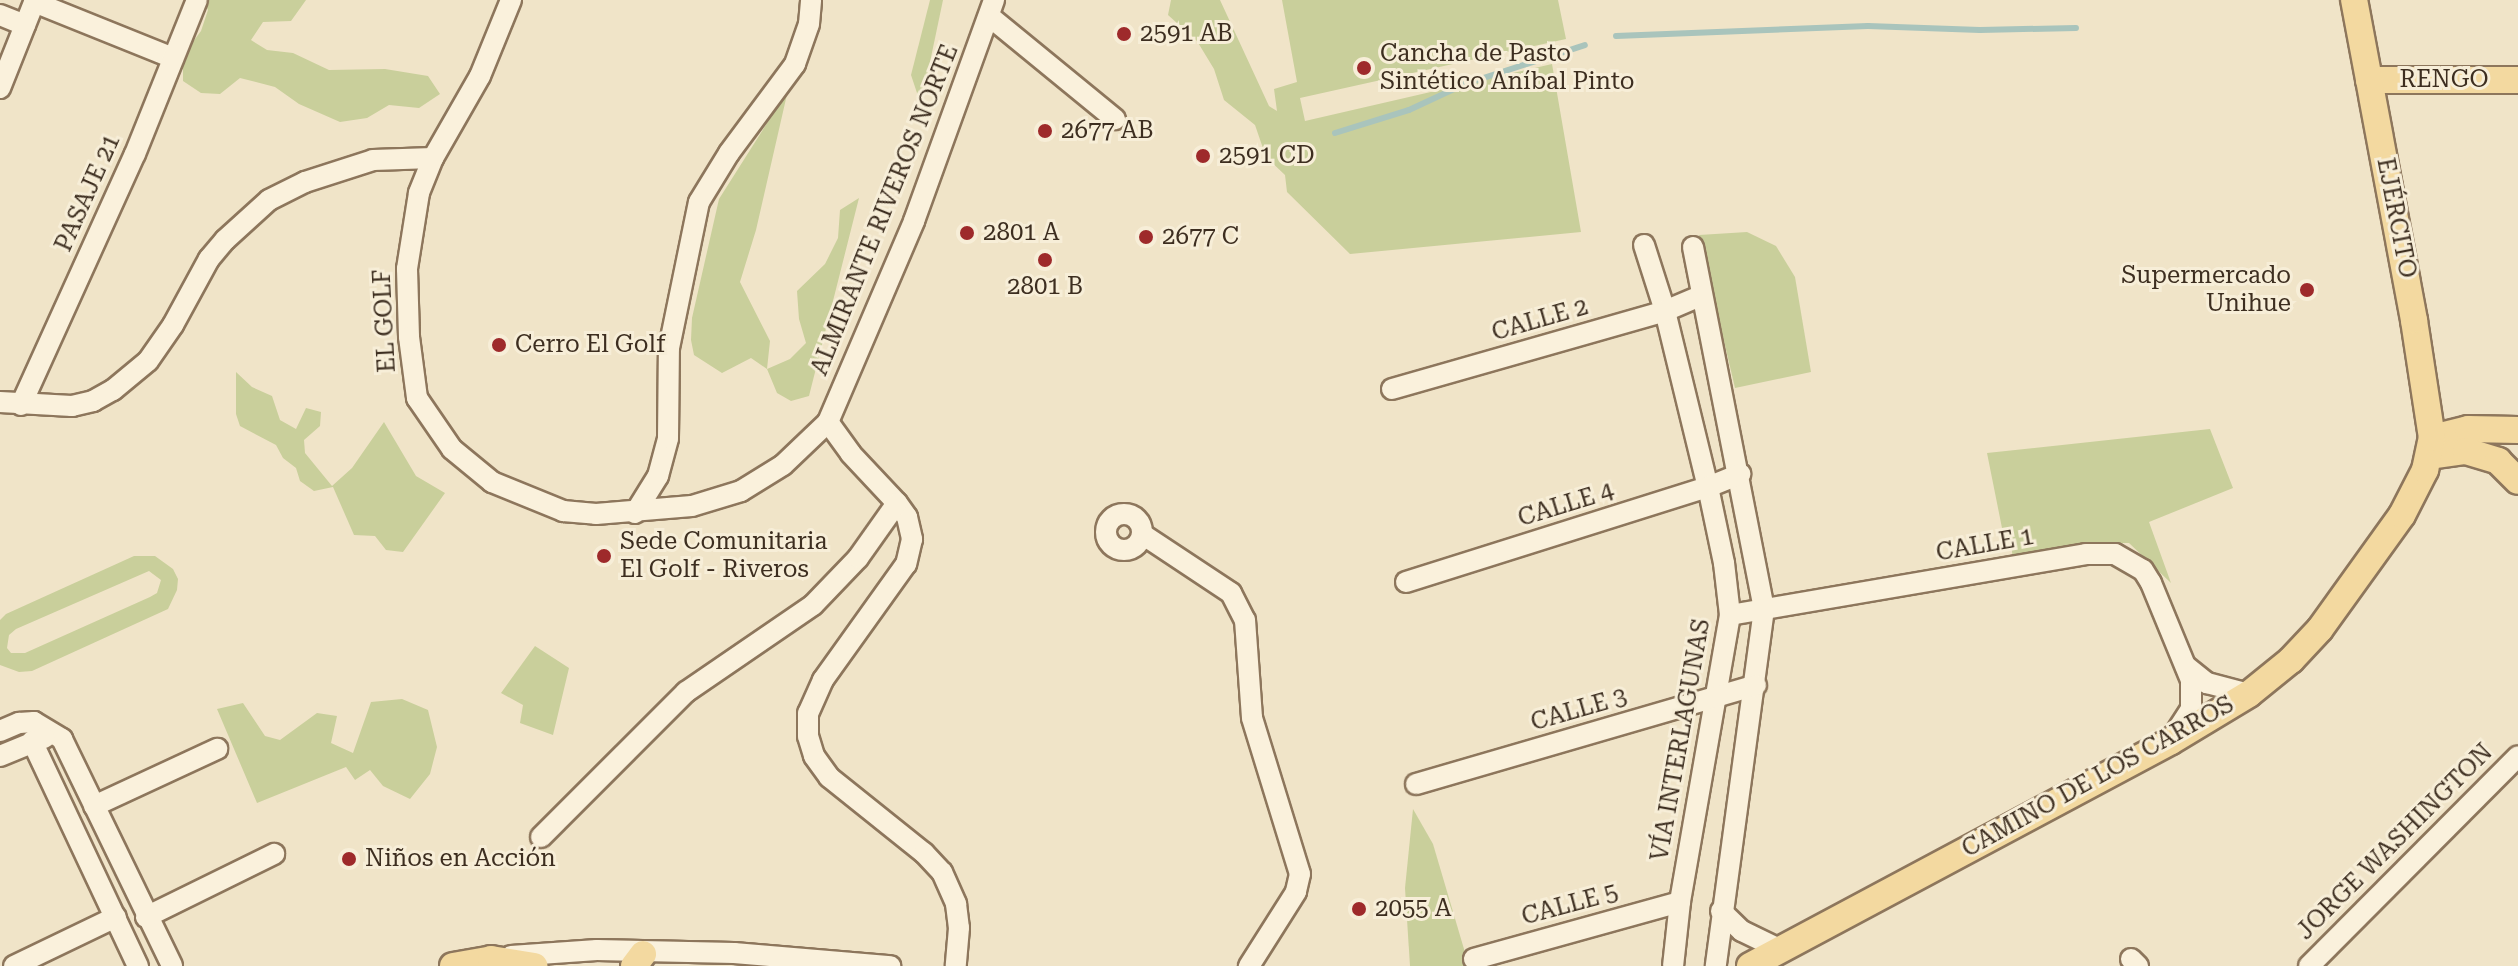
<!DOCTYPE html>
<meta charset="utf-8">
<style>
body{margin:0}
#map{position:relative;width:2518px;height:966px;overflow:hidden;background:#f0e4c8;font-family:"Roboto Serif",serif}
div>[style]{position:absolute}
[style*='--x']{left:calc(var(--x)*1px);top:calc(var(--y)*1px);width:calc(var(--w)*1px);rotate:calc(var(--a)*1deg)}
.green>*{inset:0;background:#c9cf9b}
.stream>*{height:6px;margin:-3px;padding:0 3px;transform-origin:3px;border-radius:3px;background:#a9c4bc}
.roads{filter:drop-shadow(2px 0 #8d765c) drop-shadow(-2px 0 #8d765c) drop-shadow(0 2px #8d765c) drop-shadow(0 -2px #8d765c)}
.minor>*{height:20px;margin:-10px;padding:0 10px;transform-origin:10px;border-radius:10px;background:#faf1dc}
.minor>.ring{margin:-10px;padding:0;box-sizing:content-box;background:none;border:20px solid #faf1dc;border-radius:50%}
.major>*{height:26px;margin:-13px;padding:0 13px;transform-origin:13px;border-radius:13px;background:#f3d9a0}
.dots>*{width:22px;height:22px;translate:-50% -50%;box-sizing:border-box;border:4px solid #f7eed8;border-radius:50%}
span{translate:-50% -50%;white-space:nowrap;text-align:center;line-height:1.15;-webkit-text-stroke:6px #f7eed8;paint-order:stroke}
.poi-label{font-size:24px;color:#3d2e20}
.left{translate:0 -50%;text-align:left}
.right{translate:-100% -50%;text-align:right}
.street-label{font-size:24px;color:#3d2e20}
</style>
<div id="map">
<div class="green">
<i style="clip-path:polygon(203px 0,306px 0,291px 21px,263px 22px,251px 40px,267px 50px,293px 53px,329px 70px,385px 69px,428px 76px,440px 94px,419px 108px,389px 105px,367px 118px,340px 122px,299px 104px,275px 87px,240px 78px,220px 94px,201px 93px,183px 81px,183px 55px,201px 31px,208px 10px)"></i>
<i style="clip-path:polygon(930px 0,943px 0,921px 105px,911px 75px)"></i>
<i style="clip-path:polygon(1171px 0,1220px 0,1269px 106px,1277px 111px,1274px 89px,1297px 82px,1282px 0,1558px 0,1566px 39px,1300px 98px,1305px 121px,1552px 64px,1581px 232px,1350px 254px,1287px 192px,1285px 175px,1266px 157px,1255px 125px,1224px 100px,1214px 69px,1197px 41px,1168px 15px)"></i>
<i style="clip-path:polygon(788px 90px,756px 230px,740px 282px,770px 341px,767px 369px,790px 359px,806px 343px,799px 319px,797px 291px,825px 264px,838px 238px,840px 210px,859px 198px,809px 396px,791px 401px,777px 393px,767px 369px,751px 358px,722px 373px,694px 355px,691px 340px,692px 318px,719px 199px)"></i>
<i style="clip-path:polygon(1747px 232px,1776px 246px,1795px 277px,1811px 372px,1735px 388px,1699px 235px)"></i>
<i style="clip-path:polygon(236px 372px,252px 387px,272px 396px,280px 420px,296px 429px,306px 408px,321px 412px,320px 426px,304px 440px,305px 453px,332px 486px,352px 468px,384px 422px,416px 476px,445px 493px,403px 552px,386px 550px,375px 536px,354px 535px,333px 487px,314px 491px,300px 481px,296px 468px,283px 458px,276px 445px,240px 426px,236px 414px)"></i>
<i style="clip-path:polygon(2210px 429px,2233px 488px,2149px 522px,2171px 583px,2129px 543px,2091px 543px,2013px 561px,2010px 532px,2003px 533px,1987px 453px)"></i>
<i style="clip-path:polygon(evenodd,134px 556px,155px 556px,173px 569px,178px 579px,177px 590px,168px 609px,32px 671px,19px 672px,0 665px,0 620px,6px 614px,134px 556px,149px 571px,161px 580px,157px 593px,150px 597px,25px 653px,11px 653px,7px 648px,9px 635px,16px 629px,149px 571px)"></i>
<i style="clip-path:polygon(535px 646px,569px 668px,553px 735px,520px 723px,523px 705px,501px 693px)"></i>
<i style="clip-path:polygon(402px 699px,428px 710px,437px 747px,430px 774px,410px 799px,383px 786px,370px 770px,355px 780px,346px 767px,257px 803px,217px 709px,243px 703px,265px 736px,280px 740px,317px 713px,337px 716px,331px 743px,353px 753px,371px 702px)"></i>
<i style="clip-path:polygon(1413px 809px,1433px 844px,1469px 966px,1410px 966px,1405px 888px)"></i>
</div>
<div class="stream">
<i style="--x:1616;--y:36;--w:252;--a:-2.3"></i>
<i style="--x:1868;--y:26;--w:112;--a:2"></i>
<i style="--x:1980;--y:30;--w:96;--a:-1.2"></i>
<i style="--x:1335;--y:133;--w:77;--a:-17.3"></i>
<i style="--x:1409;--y:110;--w:62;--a:-24.9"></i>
<i style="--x:1465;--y:84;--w:126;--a:-18"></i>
</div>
<div class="roads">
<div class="minor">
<i style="--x:511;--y:0;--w:82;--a:112.2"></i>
<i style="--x:480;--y:76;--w:95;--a:119.8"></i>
<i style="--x:433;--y:158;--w:38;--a:112"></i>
<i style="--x:419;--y:193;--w:77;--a:99"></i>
<i style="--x:407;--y:269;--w:68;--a:88.3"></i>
<i style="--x:409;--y:337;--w:62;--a:82.5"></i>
<i style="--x:417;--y:398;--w:62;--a:55.5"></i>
<i style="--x:452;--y:449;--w:52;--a:39.5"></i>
<i style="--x:492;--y:482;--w:77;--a:22.2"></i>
<i style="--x:563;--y:511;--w:33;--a:5"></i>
<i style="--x:596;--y:514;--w:96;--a:-4.8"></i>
<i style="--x:692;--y:506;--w:51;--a:-17"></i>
<i style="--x:741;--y:491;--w:49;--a:-31.8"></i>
<i style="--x:783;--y:465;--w:62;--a:-43.7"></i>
<i style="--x:828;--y:422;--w:219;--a:-66.8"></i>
<i style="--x:914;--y:221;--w:235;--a:-70.1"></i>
<i style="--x:34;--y:2;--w:150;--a:21.9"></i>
<i style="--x:0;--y:15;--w:27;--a:22"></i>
<i style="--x:989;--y:16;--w:163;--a:39.3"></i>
<i style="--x:0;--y:88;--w:95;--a:-68.3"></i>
<i style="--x:1644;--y:245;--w:69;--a:72.3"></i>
<i style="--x:1665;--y:311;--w:181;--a:76.3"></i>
<i style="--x:1708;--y:487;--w:78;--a:78.1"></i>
<i style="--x:1724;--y:563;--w:52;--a:83.4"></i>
<i style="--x:1730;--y:615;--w:291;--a:99.9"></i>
<i style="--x:1680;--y:902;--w:64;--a:96.2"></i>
<i style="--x:1693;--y:247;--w:369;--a:78.9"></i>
<i style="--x:1764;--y:609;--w:360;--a:97.7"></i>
<i style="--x:1392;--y:389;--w:284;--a:-15.9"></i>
<i style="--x:1665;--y:311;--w:38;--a:-23"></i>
<i style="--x:0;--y:402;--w:72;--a:3.2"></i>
<i style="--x:72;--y:406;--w:22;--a:-13"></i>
<i style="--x:93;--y:401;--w:23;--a:-29"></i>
<i style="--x:113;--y:390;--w:45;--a:-39.6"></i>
<i style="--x:148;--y:361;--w:44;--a:-55.2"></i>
<i style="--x:173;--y:325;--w:75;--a:-61.4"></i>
<i style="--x:209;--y:259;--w:25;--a:-50"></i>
<i style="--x:225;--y:240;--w:59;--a:-42.3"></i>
<i style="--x:269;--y:200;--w:40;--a:-26.6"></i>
<i style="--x:305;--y:182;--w:71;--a:-17.9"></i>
<i style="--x:373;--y:160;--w:60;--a:-1.9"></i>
<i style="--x:21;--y:405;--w:276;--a:-65.6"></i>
<i style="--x:135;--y:154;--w:166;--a:-68.1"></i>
<i style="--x:828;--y:422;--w:39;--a:54"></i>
<i style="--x:851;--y:454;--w:67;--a:46.8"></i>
<i style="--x:897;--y:503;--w:17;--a:54"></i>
<i style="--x:907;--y:517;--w:23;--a:77"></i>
<i style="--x:912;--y:539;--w:26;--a:103"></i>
<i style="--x:906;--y:564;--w:143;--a:125.6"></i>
<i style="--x:823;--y:680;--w:36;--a:114"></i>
<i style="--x:808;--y:713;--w:23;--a:90"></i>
<i style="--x:808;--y:736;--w:21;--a:73"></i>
<i style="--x:814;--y:756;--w:26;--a:54"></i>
<i style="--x:829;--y:777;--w:122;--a:38.7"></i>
<i style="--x:924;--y:853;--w:26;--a:47"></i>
<i style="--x:942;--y:872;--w:35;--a:66"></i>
<i style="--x:956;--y:904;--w:24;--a:83"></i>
<i style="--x:959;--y:928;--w:38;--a:95"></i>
<i style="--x:635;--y:513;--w:44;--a:-58.1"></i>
<i style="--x:658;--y:476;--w:39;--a:-75"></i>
<i style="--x:668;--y:438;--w:90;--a:-89.4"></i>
<i style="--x:669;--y:348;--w:149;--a:-78.4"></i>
<i style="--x:699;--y:202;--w:57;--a:-58.5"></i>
<i style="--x:729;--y:153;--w:111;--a:-53.4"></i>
<i style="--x:795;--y:64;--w:42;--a:-70.7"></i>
<i style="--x:809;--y:24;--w:24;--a:-85"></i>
<i class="ring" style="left:1106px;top:514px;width:16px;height:16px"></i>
<i style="--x:1142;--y:534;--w:107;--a:33.5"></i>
<i style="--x:1231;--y:593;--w:30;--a:63"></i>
<i style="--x:1245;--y:620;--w:98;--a:85.9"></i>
<i style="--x:1252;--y:718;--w:163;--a:72.9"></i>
<i style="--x:1300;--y:874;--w:18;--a:103"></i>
<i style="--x:1296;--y:892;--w:88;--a:122.4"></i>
<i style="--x:1406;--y:582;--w:317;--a:-17.5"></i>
<i style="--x:1708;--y:487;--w:35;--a:-22"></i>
<i style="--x:1730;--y:615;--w:361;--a:-9.7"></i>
<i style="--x:2086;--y:554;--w:29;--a:0"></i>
<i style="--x:2115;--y:554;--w:32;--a:30"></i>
<i style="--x:2143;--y:570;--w:15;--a:58"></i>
<i style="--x:2151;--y:583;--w:105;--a:67.6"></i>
<i style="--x:2191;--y:680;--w:29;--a:90"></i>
<i style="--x:2191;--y:709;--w:35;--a:123"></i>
<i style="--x:2187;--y:667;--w:26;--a:39"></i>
<i style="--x:2207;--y:683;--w:43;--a:14.7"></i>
<i style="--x:0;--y:731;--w:21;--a:-23"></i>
<i style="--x:19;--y:723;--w:15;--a:-4"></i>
<i style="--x:34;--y:722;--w:33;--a:31"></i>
<i style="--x:62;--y:739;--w:252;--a:64.1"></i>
<i style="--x:32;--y:741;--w:249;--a:64.8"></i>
<i style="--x:0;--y:756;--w:48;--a:-22.2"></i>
<i style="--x:1416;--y:784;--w:354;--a:-16.2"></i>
<i style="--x:94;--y:806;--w:136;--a:-24.9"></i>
<i style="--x:541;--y:837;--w:205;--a:-45"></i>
<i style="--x:686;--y:692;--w:154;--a:-34.4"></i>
<i style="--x:813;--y:605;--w:65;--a:-46.2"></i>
<i style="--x:858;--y:558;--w:67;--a:-54.7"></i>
<i style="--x:1721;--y:911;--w:29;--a:44"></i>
<i style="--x:1742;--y:931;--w:43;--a:26"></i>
<i style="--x:146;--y:917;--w:143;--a:-26.2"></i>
<i style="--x:511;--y:956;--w:86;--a:-4"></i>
<i style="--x:597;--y:950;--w:137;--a:1.3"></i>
<i style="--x:734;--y:953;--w:157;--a:4.8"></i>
<i style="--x:1474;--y:959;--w:214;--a:-15.5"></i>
<i style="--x:2131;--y:959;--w:10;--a:45"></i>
<i style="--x:14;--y:966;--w:113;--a:-25.7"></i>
<i style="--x:2309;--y:966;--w:296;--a:-45.1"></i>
</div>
<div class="major">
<i style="--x:2369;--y:80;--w:149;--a:0"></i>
<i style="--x:2432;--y:438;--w:37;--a:-14"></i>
<i style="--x:2468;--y:429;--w:50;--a:1.1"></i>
<i style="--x:2430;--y:456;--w:36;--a:-8"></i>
<i style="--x:2466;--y:451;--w:34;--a:17"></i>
<i style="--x:2498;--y:461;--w:28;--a:45"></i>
<i style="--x:453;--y:966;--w:39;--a:-10"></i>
<i style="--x:491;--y:959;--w:44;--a:9.2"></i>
<i style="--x:634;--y:966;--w:15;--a:-53"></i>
<i style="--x:1750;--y:966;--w:477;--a:-28.1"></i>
<i style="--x:2171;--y:741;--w:91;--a:-31.1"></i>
<i style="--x:2249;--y:694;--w:54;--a:-39"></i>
<i style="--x:2291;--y:660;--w:42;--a:-46.9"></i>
<i style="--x:2320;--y:629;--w:140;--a:-54.3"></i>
<i style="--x:2402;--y:515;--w:51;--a:-62.9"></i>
<i style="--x:2425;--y:470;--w:33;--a:-78"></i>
<i style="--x:2432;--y:438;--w:119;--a:-98.7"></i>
<i style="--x:2414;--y:320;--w:326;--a:-100.6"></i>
</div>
</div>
<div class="dots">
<i style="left:1124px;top:34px;background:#9e2a2b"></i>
<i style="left:1364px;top:68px;background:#9e2a2b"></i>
<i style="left:1045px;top:131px;background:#9e2a2b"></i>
<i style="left:1203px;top:156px;background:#9e2a2b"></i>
<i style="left:967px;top:233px;background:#9e2a2b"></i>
<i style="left:1146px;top:237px;background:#9e2a2b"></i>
<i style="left:1045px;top:260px;background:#9e2a2b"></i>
<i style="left:2307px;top:290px;background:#9e2a2b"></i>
<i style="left:499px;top:345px;background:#9e2a2b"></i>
<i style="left:604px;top:556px;background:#9e2a2b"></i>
<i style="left:349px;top:859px;background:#9e2a2b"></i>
<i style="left:1359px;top:909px;background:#9e2a2b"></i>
</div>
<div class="poi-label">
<span class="left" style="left:1140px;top:34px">2591 AB</span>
<span class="left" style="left:1380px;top:68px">Cancha de Pasto<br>Sintético Aníbal Pinto</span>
<span class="left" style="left:1061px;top:131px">2677 AB</span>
<span class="left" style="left:1219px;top:156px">2591 CD</span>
<span class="left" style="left:983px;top:233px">2801 A</span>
<span class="left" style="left:1162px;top:237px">2677 C</span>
<span class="right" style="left:2291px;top:290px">Supermercado<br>Unihue</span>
<span style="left:1045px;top:287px">2801 B</span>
<span class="left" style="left:515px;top:345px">Cerro El Golf</span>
<span class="left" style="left:620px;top:556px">Sede Comunitaria<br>El Golf - Riveros</span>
<span class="left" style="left:365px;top:859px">Niños en Acción</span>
<span class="left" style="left:1375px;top:909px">2055 A</span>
</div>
<div class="street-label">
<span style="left:2444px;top:80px">RENGO</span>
<span style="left:88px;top:193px;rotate:-66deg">PASAJE 21</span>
<span style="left:885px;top:210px;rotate:-68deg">ALMIRANTE RIVEROS NORTE</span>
<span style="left:2396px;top:218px;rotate:79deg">EJÉRCITO</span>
<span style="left:1540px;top:320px;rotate:-16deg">CALLE 2</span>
<span style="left:385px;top:321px;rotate:-93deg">EL GOLF</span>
<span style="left:1566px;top:505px;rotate:-17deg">CALLE 4</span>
<span style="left:1985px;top:545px;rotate:-10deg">CALLE 1</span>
<span style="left:1579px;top:710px;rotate:-16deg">CALLE 3</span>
<span style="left:1681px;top:740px;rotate:-80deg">VÍA INTERLAGUNAS</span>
<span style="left:2098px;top:777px;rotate:-29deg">CAMINO DE LOS CARROS</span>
<span style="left:2395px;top:842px;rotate:-45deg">JORGE WASHINGTON</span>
<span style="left:1570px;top:905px;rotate:-15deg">CALLE 5</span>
</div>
</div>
